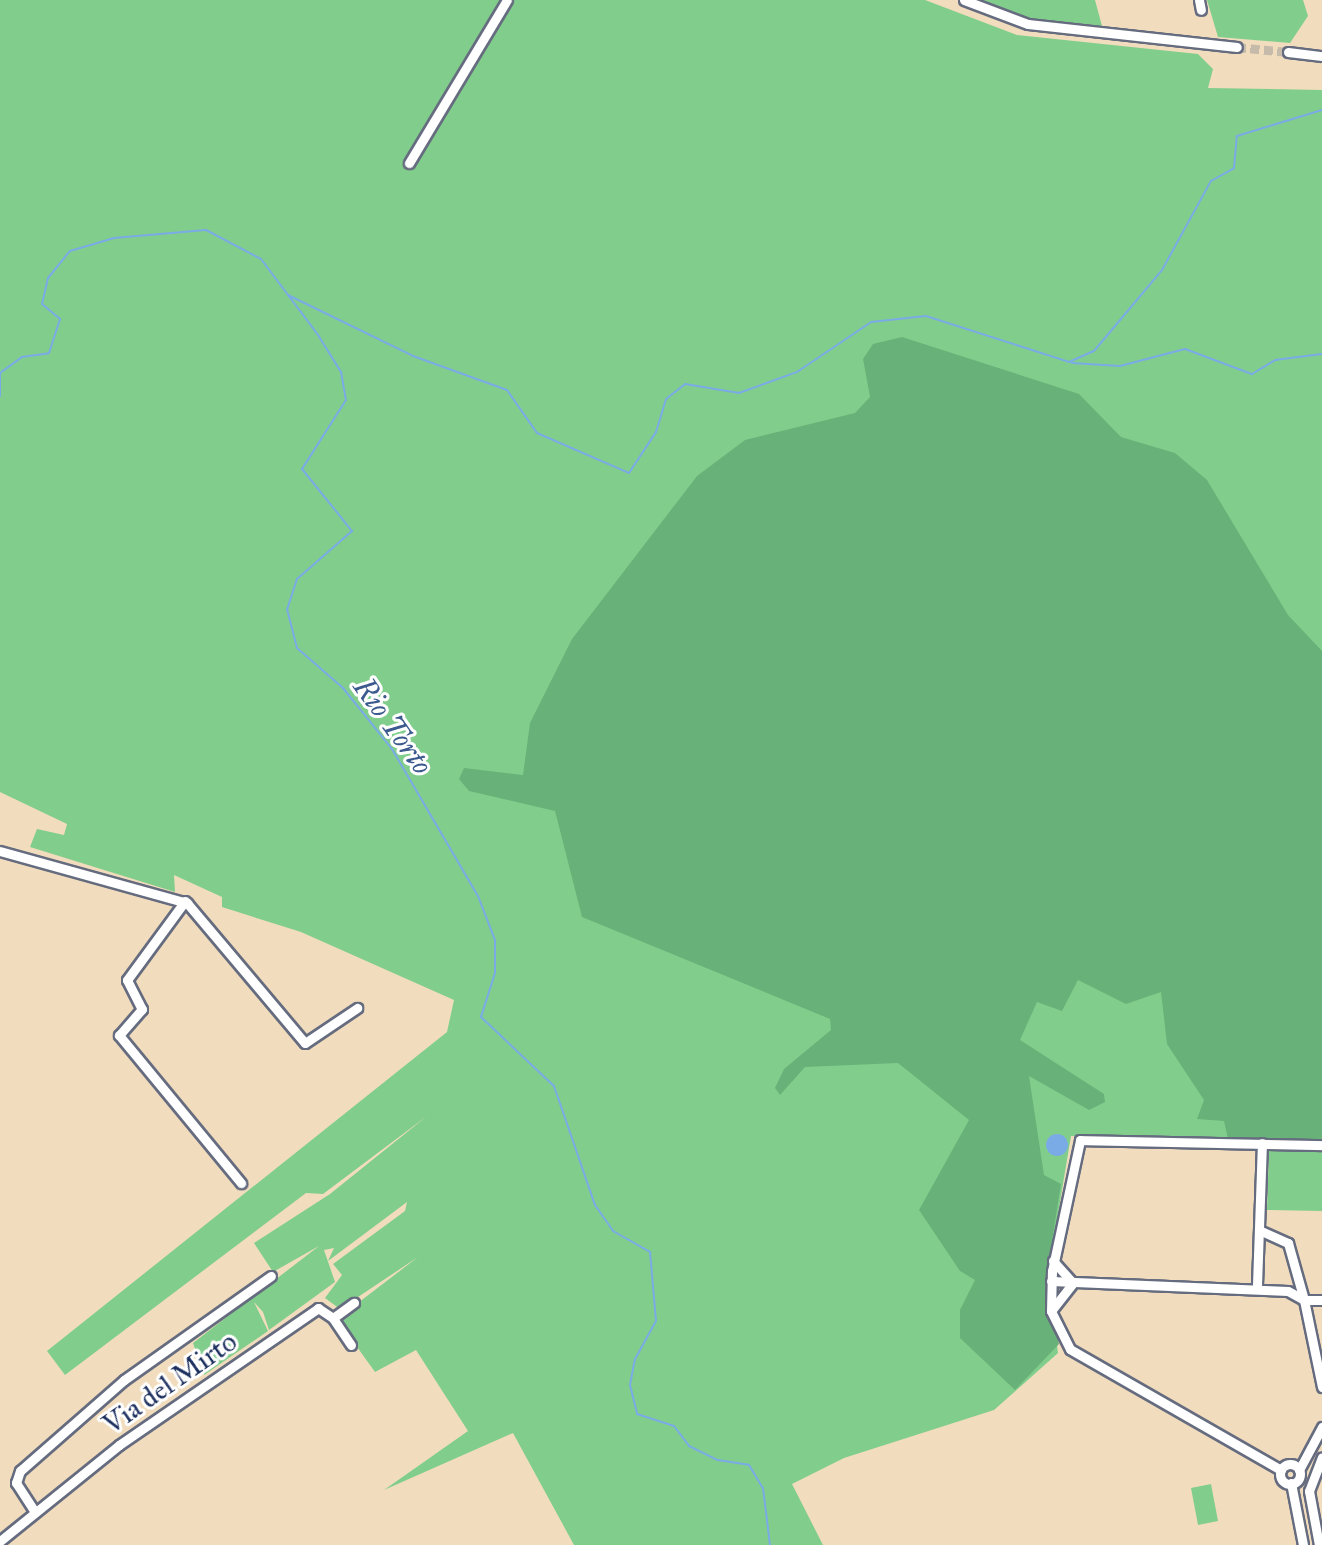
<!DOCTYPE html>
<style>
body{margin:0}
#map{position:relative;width:1322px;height:1545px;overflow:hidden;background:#f1ddbd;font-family:"IM FELL Great Primer",serif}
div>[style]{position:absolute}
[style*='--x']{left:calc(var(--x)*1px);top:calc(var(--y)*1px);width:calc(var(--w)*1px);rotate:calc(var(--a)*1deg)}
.green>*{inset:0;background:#81ce8c}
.forest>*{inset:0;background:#68b178}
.water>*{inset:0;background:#7babe6}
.round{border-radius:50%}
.stream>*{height:2px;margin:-1px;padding:0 1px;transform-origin:1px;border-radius:1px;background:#7babe6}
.minor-tunnel>*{height:9px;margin-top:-4.5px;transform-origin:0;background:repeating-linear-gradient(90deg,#c6baaa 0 9px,transparent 0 13.5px)}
.roads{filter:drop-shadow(2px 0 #666c7f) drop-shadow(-2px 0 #666c7f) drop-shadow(0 2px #666c7f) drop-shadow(0 -2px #666c7f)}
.minor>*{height:9px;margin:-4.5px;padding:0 4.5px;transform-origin:4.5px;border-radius:4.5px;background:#fff}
.minor>.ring{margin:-4.5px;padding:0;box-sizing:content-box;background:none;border:9px solid #fff;border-radius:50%}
span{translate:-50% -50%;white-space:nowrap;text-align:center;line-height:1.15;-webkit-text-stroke:6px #fff;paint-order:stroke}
.street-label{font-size:28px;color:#1b2f5e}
.water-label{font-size:30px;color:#3d5a8e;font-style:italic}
</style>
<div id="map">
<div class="green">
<i style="clip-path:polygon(0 0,925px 0,1017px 35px,1198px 54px,1213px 69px,1208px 88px,1322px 90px,1322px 1143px,1071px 1136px,1048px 1274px,1058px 1353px,994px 1410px,844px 1458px,792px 1484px,823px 1545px,574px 1545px,513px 1433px,384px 1490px,468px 1431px,416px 1350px,375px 1372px,337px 1319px,418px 1257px,340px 1309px,325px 1298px,342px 1275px,333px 1264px,405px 1211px,407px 1202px,328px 1261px,334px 1248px,324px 1250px,335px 1282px,269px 1330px,263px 1312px,254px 1302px,268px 1331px,204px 1375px,193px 1343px,319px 1246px,273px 1272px,254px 1243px,330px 1194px,427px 1116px,323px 1194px,306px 1193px,65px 1375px,47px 1351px,447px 1032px,454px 1000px,301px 932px,222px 907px,222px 897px,174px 875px,175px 892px,30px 847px,37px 829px,64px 835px,67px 824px,0 792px)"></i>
<i style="clip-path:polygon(974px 0,1095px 0,1102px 26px,1026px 18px)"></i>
<i style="clip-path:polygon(1207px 0,1303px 0,1308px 16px,1290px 43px,1218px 37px)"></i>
<i style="clip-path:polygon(1269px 1147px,1322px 1148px,1322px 1211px,1267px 1210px)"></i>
<i style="clip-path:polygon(1211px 1484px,1218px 1521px,1198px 1525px,1191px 1488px)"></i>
</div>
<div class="forest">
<i style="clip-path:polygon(902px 337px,1079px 394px,1121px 437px,1175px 453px,1207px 480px,1288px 615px,1322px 651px,1322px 1142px,1228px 1139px,1224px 1121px,1197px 1119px,1204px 1100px,1167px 1044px,1161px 992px,1126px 1004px,1078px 980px,1062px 1011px,1037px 1002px,1020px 1040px,1104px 1094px,1105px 1102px,1089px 1110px,1029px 1076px,1044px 1175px,1061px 1184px,1045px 1285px,1059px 1344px,1015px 1390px,960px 1338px,960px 1310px,975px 1280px,960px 1271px,919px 1210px,969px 1120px,898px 1063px,805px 1067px,780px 1095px,775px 1088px,784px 1069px,831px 1030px,830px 1019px,582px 917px,555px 811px,469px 791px,459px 779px,464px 768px,523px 775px,530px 723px,572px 639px,697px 476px,745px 440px,855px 413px,870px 397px,863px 359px,873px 344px)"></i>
</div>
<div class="water">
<i class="round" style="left:1046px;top:1134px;width:22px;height:22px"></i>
</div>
<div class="stream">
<i style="--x:288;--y:295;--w:139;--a:26"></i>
<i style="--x:413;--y:356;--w:100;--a:19.9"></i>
<i style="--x:507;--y:390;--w:52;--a:55.1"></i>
<i style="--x:537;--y:433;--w:100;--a:23.5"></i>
<i style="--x:629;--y:473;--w:49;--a:-56.6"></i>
<i style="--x:656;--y:432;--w:34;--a:-73"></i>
<i style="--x:666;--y:399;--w:24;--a:-38"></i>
<i style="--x:685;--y:384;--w:55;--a:9.5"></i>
<i style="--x:739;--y:393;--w:62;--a:-19.9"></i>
<i style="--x:797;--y:372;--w:89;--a:-34"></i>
<i style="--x:871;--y:322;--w:55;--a:-6.2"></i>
<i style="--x:926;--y:316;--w:150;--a:17.8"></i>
<i style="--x:1069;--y:362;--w:27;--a:-24"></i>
<i style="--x:1094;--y:351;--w:106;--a:-50"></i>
<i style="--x:1162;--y:270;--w:102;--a:-61.2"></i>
<i style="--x:1211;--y:181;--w:26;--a:-29"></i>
<i style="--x:1234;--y:168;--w:32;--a:-85"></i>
<i style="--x:1237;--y:136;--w:89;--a:-17"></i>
<i style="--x:1072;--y:363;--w:48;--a:3.6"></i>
<i style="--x:1120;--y:366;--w:67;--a:-14.7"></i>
<i style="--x:1185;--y:349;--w:72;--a:20.5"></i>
<i style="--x:1252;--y:374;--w:27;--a:-31"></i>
<i style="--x:1275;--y:360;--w:47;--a:-7.3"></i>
<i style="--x:0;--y:396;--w:23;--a:-90"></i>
<i style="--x:0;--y:373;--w:27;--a:-36"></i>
<i style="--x:22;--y:357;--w:27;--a:-8"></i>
<i style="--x:49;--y:353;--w:36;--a:-72"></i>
<i style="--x:60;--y:319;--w:23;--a:-140"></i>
<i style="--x:42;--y:304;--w:27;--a:-77"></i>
<i style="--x:48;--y:278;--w:35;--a:-51"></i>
<i style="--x:70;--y:251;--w:46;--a:-16.5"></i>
<i style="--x:114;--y:238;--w:92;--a:-5"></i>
<i style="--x:206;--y:230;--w:62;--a:27.8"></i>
<i style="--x:261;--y:259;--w:95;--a:53.1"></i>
<i style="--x:318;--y:335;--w:44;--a:58.1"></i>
<i style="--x:341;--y:372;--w:28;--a:80"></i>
<i style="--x:346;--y:400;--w:82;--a:122.5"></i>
<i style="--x:302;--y:469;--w:80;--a:51.1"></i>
<i style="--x:352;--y:531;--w:73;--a:138.9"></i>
<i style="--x:297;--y:579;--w:32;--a:108"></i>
<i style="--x:287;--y:609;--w:40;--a:75.6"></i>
<i style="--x:297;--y:648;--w:61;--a:41"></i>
<i style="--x:343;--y:688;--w:78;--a:51.2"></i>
<i style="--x:392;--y:749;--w:170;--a:59.7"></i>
<i style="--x:478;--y:896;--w:47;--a:68.9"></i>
<i style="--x:495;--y:940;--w:33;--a:90"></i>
<i style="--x:495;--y:973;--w:46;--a:107.7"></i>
<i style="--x:481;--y:1017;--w:100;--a:43.4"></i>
<i style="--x:554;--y:1086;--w:126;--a:71"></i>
<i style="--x:595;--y:1205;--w:32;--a:55"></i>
<i style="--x:613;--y:1231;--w:43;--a:29.6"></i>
<i style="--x:650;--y:1252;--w:69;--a:85"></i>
<i style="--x:656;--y:1321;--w:43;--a:118.9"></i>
<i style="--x:635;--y:1359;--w:26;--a:101"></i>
<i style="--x:630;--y:1385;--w:30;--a:76"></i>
<i style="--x:637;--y:1414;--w:39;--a:18"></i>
<i style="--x:674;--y:1426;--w:25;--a:53"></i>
<i style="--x:689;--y:1446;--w:32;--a:26"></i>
<i style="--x:718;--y:1460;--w:31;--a:9"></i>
<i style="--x:749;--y:1465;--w:27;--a:59"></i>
<i style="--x:763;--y:1488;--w:57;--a:83"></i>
</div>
<div class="minor-tunnel">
<i style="--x:1237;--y:47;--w:51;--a:5.6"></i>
</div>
<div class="roads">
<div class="minor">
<i style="--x:964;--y:0;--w:68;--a:20.6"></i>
<i style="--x:1028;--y:24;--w:210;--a:6.3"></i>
<i style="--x:1199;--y:0;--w:10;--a:79"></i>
<i style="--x:1288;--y:52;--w:34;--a:7"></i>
<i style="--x:409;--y:163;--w:190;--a:-59"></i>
<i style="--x:0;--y:851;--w:194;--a:15.5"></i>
<i style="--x:187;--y:903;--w:183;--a:49.9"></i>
<i style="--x:305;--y:1043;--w:63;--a:-33.9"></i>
<i style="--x:185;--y:901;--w:98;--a:126.3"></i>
<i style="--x:127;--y:980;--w:33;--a:63"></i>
<i style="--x:142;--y:1009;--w:35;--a:131"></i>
<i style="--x:119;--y:1035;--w:192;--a:50.5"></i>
<i style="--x:1259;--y:1230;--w:32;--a:24"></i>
<i style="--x:1288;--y:1243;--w:59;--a:74.3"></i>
<i style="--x:1304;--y:1300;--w:18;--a:0"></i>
<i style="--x:1051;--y:1281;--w:237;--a:2.4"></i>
<i style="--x:1288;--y:1291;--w:18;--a:29"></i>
<i style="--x:1304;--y:1300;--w:89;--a:78.3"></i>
<i style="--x:1257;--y:1285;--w:142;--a:-88"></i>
<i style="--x:1051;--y:1311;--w:36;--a:-52"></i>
<i style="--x:1073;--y:1283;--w:30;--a:-132"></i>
<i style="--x:351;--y:1345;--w:32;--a:-124"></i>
<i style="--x:333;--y:1318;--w:26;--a:-36"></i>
<i class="ring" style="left:1280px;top:1464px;width:11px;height:11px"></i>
<i style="--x:1281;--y:1470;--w:243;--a:-150.2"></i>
<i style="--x:1070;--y:1349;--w:42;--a:-116.6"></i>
<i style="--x:1051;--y:1311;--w:40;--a:-88.6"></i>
<i style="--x:1052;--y:1271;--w:134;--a:-77.9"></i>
<i style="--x:1080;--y:1140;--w:242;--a:1.2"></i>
<i style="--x:1299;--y:1470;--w:49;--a:-61.9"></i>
<i style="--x:1291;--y:1483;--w:63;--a:79"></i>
<i style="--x:35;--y:1512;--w:35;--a:-123"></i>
<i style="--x:16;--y:1483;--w:13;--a:-72"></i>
<i style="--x:20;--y:1471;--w:138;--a:-41.2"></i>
<i style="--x:124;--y:1380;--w:180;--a:-35.3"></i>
<i style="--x:0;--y:1541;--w:153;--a:-38.9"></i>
<i style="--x:119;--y:1445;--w:242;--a:-34.5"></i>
<i style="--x:318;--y:1308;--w:18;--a:34"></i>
<i style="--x:1319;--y:1545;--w:55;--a:-100.5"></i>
<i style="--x:1309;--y:1491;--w:36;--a:-69"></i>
</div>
</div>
<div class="street-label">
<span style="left:170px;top:1383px;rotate:-35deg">Via del Mirto</span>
</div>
<div class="water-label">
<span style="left:393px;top:726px;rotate:54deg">Rio Torto</span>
</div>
</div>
